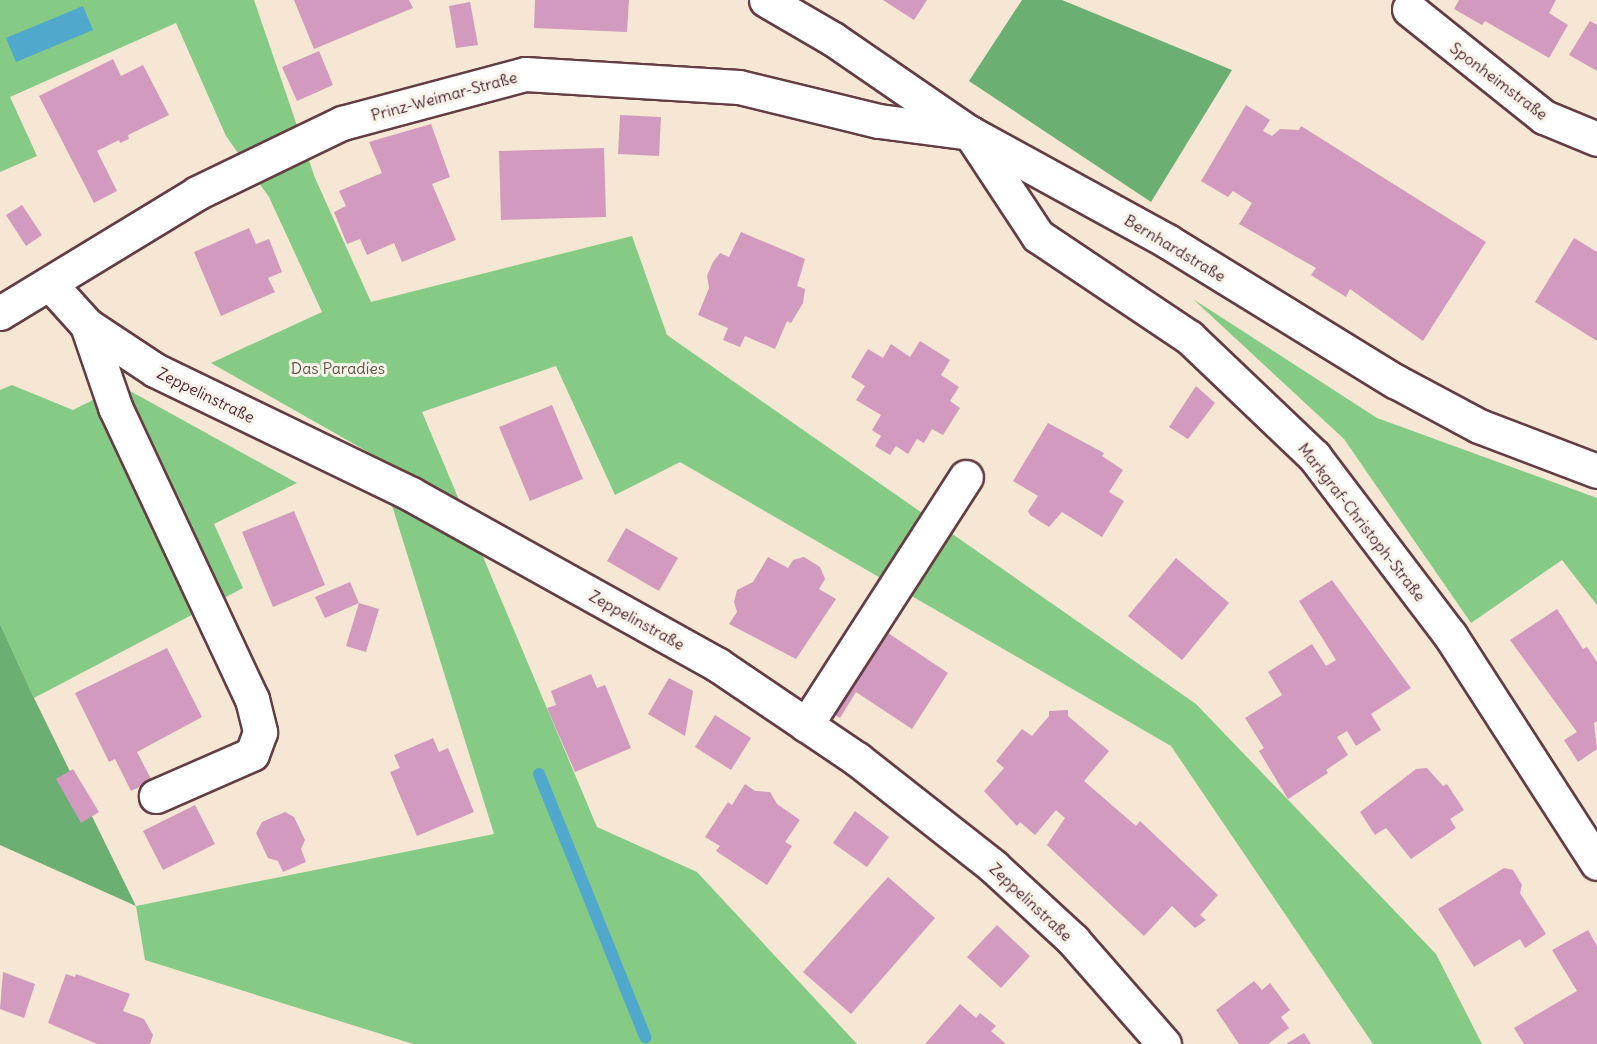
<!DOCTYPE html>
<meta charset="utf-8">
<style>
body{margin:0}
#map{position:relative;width:1597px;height:1044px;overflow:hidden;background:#f5e7d3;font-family:Delius,sans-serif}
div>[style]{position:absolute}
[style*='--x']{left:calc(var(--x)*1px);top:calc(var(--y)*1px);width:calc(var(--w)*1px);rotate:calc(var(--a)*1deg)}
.green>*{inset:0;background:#85cb85}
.forest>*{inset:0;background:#6caf72}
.water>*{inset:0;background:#50a8cd}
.stream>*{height:12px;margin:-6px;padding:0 6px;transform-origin:6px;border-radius:6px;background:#50a8cd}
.building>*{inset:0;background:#d29abe}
.roads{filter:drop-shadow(2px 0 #643d44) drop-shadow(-2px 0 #643d44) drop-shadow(0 2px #643d44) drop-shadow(0 -2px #643d44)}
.minor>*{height:33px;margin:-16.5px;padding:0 16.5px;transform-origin:16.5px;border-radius:16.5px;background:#fff}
span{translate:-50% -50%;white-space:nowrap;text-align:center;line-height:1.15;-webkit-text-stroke:6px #f7f3e8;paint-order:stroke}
.street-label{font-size:16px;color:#4a1f2b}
.park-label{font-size:16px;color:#5c5346}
</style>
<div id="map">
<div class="green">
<i style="clip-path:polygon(0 0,254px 0,315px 178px,371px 302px,632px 236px,667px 335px,1196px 704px,1436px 954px,1482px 1044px,1373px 1044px,1171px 746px,680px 462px,615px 495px,556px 366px,422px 412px,597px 827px,697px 872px,857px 1044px,413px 1044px,145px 960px,136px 906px,494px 834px,377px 457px,211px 363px,322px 312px,269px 197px,226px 136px,176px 23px,10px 97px,37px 156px,0 172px)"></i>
<i style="clip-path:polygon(1193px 299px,1377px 418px,1597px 498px,1597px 605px,1562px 560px,1471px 623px,1344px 439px)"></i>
<i style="clip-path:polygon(12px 385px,73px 410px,121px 386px,297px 483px,214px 524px,243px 588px,34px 698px,0 624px,0 390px)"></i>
</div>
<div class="forest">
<i style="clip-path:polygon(1022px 0,1062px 0,1232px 70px,1151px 202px,969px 81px)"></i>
<i style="clip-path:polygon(0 624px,34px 698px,136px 906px,0 845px)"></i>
</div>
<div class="water">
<i style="clip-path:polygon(83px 6px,93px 30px,16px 62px,6px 38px)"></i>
</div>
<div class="stream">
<i style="--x:539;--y:774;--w:284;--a:68"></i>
</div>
<div class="building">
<i style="clip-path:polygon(294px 0,409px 0,413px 8px,314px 49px)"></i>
<i style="clip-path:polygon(535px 0,629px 0,627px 32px,534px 28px)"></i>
<i style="clip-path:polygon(883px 0,927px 0,914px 20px)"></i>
<i style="clip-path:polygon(1459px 0,1556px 0,1549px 13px,1568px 25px,1549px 58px,1485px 21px,1482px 25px,1454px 9px)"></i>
<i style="clip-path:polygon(470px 2px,478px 45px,456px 48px,449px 6px)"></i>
<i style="clip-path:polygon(1590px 21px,1597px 25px,1597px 71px,1569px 55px)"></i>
<i style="clip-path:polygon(319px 51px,333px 85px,297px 101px,282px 67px)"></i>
<i style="clip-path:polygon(113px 59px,121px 76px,143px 65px,169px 115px,128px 135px,129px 139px,120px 143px,119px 140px,97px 151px,117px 191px,94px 203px,39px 96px)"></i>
<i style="clip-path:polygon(1246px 105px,1270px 120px,1263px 131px,1272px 136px,1280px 129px,1299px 130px,1301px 126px,1486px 242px,1423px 341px,1350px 289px,1346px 297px,1311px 275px,1316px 268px,1239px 224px,1252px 203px,1233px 191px,1228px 197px,1201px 181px)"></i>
<i style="clip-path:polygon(620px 115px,661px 117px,659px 156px,618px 154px)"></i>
<i style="clip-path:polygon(431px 124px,450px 177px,432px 184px,456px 240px,402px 262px,394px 243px,367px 255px,360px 239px,347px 244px,334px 212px,346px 206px,339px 191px,382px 173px,369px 142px)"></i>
<i style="clip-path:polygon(604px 148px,606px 217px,501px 220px,499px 151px)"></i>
<i style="clip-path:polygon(22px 205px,42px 235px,26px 246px,6px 215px)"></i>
<i style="clip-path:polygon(249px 228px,256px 244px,269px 239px,282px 272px,268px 278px,275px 292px,221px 316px,194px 252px)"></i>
<i style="clip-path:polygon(741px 232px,805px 259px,797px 286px,805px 289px,803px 303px,791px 323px,787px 321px,775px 349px,745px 336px,740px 347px,723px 340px,728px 328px,698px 315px,709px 288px,707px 276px,713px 262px,720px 253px,729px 257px)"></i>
<i style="clip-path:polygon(1574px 238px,1597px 252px,1597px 341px,1535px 302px)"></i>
<i style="clip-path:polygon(920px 341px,950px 360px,941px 375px,959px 387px,950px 401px,960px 408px,943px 435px,932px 429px,924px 443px,917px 439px,908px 454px,896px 446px,890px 455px,875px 446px,881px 436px,872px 430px,881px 415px,856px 400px,865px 386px,851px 377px,868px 349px,883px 358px,891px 344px,910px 357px)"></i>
<i style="clip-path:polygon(1196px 386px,1215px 403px,1188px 439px,1169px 427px)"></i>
<i style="clip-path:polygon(552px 405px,583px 479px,530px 501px,499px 427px)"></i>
<i style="clip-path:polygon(1048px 423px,1104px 453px,1102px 456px,1123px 470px,1109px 492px,1124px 501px,1102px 537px,1062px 512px,1049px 527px,1030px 515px,1028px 511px,1038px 496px,1013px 481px)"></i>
<i style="clip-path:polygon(294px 511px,325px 585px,273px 607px,242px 532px)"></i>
<i style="clip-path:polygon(626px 528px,678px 558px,659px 591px,607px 561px)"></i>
<i style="clip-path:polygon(768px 557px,788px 568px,793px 560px,804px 557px,820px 567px,825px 579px,819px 589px,836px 599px,796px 659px,729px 624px,737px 612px,734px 602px,737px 590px,753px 582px)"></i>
<i style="clip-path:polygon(1176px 558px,1229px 603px,1182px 660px,1128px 616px)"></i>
<i style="clip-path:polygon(1332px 580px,1411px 688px,1371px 714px,1381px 730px,1356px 746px,1347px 731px,1337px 737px,1348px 755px,1326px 770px,1328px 773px,1288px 799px,1259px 751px,1264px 748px,1245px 718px,1282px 695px,1268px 672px,1312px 644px,1326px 666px,1336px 660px,1299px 601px)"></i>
<i style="clip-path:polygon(350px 582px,359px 603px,325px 618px,315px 597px)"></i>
<i style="clip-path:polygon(359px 603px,379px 609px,366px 652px,346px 646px)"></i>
<i style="clip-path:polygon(1557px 609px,1583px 649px,1587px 647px,1597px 662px,1597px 721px,1594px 723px,1597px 749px,1578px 762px,1564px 740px,1577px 732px,1510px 640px)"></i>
<i style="clip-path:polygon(888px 633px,948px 673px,912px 729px,856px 692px,840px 718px,826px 709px,844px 679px,853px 686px)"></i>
<i style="clip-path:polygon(167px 648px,202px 717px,137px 752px,152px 781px,131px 791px,115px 759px,109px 762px,75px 693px)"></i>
<i style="clip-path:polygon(591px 674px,597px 688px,605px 685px,631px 748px,575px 772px,547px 708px,556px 705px,551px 691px)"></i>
<i style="clip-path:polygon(669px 678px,693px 691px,685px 736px,648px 714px)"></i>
<i style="clip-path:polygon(1068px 710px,1068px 716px,1109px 751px,1084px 781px,1136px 826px,1140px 821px,1218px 895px,1200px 915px,1206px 920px,1195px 928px,1172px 906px,1144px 936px,1047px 845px,1065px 818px,1056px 810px,1035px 835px,1020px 822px,1017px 826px,984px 791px,1004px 768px,996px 761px,1022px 729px,1032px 736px,1049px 716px,1049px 711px)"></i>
<i style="clip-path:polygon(715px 715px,751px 738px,731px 770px,695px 747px)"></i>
<i style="clip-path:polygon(433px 738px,439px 752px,448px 748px,474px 812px,417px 836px,390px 772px,400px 768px,394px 755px)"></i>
<i style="clip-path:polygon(1427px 768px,1443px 786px,1447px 784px,1464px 810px,1450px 819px,1456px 828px,1411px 859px,1386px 828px,1375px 835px,1360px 812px,1416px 769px)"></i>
<i style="clip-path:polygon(73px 769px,99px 812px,81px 823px,56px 779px)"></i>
<i style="clip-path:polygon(745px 784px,755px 791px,770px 792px,777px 804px,800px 820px,785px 842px,792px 846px,767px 885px,716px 851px,720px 846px,705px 837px,728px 802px,732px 805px)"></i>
<i style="clip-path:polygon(195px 805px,215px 844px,163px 870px,143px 831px)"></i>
<i style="clip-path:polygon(855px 811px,889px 837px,867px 867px,833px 843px)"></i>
<i style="clip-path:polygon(285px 812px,294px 817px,305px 840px,301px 849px,306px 862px,283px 872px,278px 861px,268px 858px,256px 833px,262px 822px)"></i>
<i style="clip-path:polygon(1504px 868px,1513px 870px,1522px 885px,1520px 893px,1546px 934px,1525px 948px,1520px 939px,1474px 967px,1438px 909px)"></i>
<i style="clip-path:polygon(888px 877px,935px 918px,851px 1014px,803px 972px)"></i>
<i style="clip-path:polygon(997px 925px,1030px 956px,1001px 988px,967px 957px)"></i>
<i style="clip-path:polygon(1588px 930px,1597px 946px,1597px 1044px,1524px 1044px,1514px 1028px,1577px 991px,1552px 950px)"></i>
<i style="clip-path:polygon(3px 972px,35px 984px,24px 1018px,0 1009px)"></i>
<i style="clip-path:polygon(66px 974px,75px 977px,76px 974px,130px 994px,123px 1011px,144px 1019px,153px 1035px,150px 1044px,97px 1044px,48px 1023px)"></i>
<i style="clip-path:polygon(1254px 981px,1262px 990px,1270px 983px,1290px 1010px,1281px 1017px,1289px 1028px,1268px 1044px,1239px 1044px,1216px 1010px)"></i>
<i style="clip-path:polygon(960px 1004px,976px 1018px,980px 1013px,996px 1026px,991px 1031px,1006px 1044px,925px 1044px)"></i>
<i style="clip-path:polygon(1304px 1033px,1311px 1044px,1286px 1044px)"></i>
</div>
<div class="roads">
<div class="minor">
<i style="--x:766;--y:0;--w:78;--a:30.2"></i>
<i style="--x:833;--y:39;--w:166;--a:34.5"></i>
<i style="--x:970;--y:133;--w:225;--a:28.7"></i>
<i style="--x:1167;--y:241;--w:268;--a:31.6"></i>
<i style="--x:1395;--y:381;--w:95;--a:28.2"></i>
<i style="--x:1479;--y:426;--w:126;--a:20.9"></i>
<i style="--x:1409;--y:9;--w:173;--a:38.7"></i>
<i style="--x:1544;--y:117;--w:57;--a:22.5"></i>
<i style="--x:50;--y:284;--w:55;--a:47.9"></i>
<i style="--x:87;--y:325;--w:82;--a:33.5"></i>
<i style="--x:155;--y:370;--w:284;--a:25.8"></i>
<i style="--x:411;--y:494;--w:351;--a:29.1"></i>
<i style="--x:718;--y:665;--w:168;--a:34.1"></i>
<i style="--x:857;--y:759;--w:174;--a:38.2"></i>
<i style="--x:994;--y:867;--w:108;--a:42.7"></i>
<i style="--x:1073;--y:940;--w:138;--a:48.8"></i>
<i style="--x:0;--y:313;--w:231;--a:-31.3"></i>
<i style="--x:197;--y:193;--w:161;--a:-25.8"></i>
<i style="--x:342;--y:123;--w:189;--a:-15"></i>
<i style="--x:525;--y:74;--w:214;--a:3.5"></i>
<i style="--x:739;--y:87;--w:144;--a:13.7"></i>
<i style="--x:879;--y:121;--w:92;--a:7.5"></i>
<i style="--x:970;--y:133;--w:123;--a:56.6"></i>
<i style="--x:1038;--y:236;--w:182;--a:33.8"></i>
<i style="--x:1189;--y:337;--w:173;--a:43.6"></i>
<i style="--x:1314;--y:456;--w:225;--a:52.8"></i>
<i style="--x:1450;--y:635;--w:271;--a:57.2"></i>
<i style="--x:87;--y:325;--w:87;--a:71.1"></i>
<i style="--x:115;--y:407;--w:323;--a:64.9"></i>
<i style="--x:252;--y:699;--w:34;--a:76"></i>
<i style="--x:260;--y:732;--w:23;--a:110"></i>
<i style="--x:252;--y:754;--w:105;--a:156.4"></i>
<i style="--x:806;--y:725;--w:295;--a:-57.2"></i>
</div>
</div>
<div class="street-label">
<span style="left:1499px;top:81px;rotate:37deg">Sponheimstraße</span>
<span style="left:444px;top:96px;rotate:-15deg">Prinz-Weimar-Straße</span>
<span style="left:1175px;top:248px;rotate:31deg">Bernhardstraße</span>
<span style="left:206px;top:395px;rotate:26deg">Zeppelinstraße</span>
<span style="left:1362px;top:522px;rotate:52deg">Markgraf-Christoph-Straße</span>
<span style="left:637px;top:620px;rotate:29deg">Zeppelinstraße</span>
<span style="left:1031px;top:902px;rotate:43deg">Zeppelinstraße</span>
</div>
<div class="park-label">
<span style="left:338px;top:368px">Das Paradies</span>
</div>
</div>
